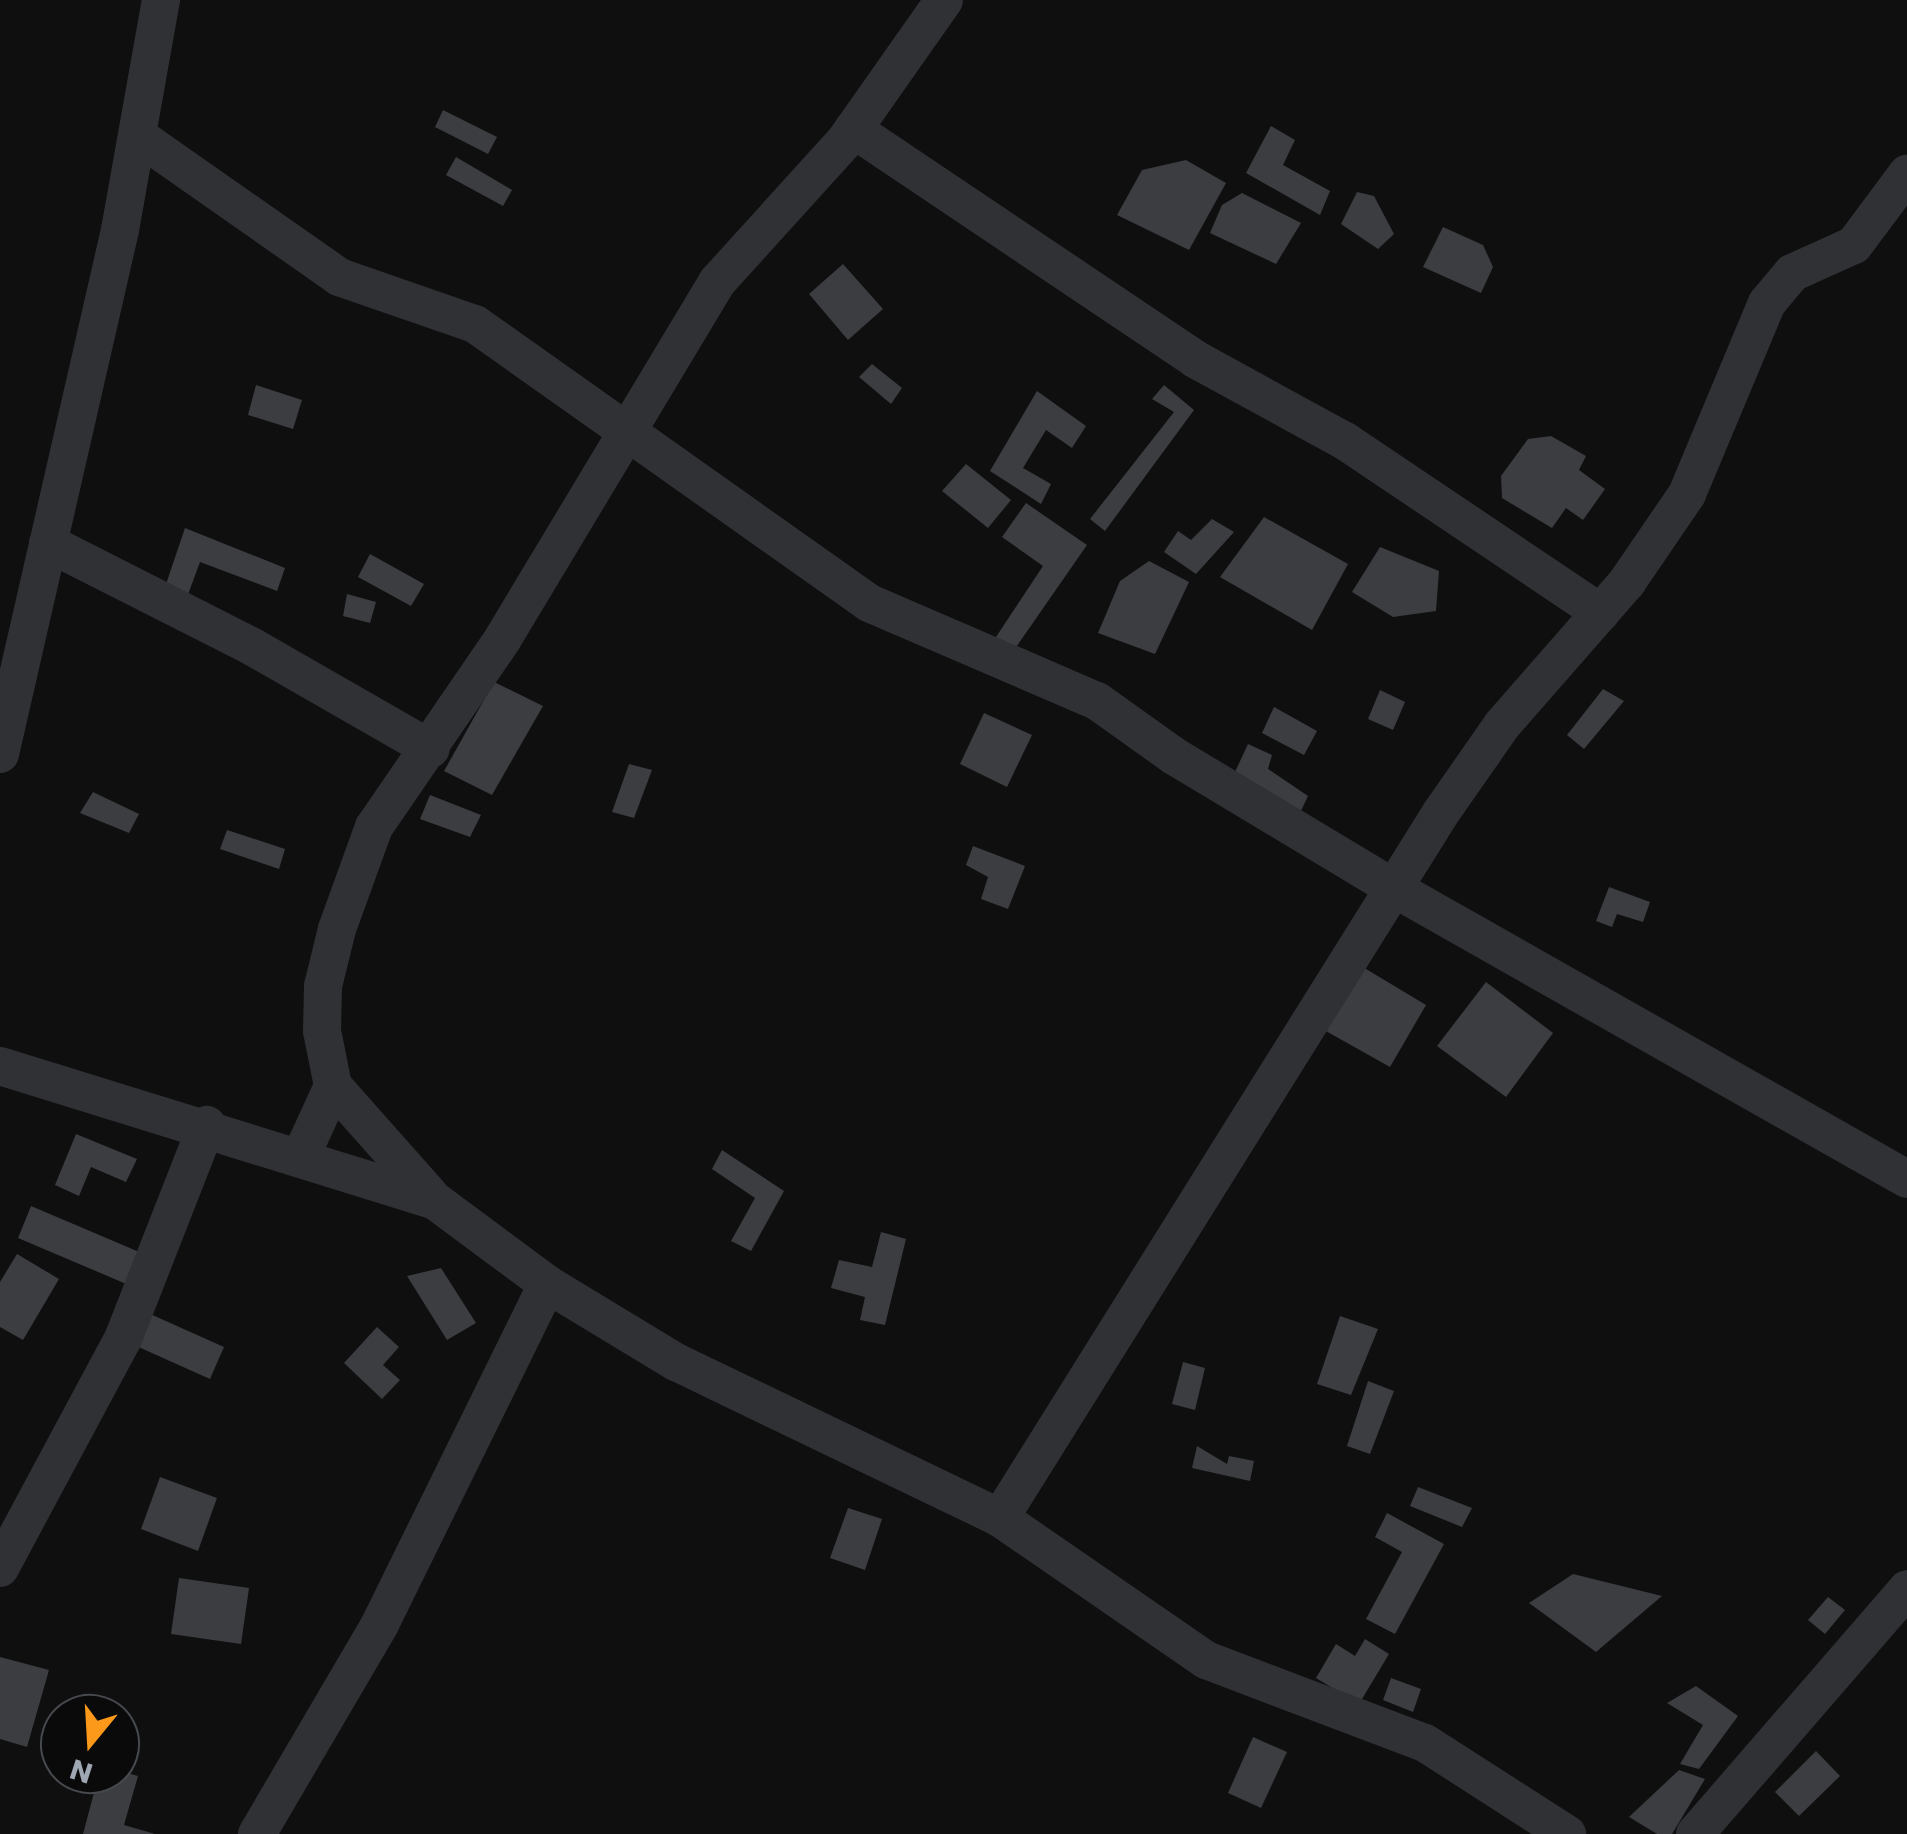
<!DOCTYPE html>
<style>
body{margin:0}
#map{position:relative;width:1907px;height:1834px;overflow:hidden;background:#0f0f10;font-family:Poppins,sans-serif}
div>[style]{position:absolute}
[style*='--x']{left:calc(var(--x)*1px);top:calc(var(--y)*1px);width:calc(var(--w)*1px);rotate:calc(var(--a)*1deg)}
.building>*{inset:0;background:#3b3d40}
.street>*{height:38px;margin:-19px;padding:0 19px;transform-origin:19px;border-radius:19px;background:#303135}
span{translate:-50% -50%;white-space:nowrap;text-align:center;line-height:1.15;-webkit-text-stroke:9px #0a0a0b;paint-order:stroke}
.north{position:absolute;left:40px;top:1694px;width:100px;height:100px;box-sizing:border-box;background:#0a0a0b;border:2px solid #46494e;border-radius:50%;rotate:198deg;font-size:28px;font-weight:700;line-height:40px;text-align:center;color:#9fa7b2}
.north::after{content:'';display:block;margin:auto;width:35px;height:45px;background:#fc991b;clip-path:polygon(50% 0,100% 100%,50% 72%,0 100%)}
</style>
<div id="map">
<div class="building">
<i style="clip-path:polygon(443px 110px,497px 137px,488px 154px,435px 127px)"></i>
<i style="clip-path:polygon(1271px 126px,1295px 140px,1283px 165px,1330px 191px,1320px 215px,1246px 173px)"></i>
<i style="clip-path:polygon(456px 157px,512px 190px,503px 206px,446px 175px)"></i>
<i style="clip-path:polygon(1186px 160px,1226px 183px,1189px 250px,1117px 215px,1142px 170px)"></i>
<i style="clip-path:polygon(1357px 192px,1374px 196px,1394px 234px,1378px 249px,1341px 224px)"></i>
<i style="clip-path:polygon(1242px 193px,1301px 223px,1276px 264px,1210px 233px,1222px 205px)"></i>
<i style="clip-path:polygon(1443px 227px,1483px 245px,1493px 267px,1481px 293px,1423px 267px)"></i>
<i style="clip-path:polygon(843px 264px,883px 309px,848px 340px,809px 294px)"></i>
<i style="clip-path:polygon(872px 364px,902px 388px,891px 404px,859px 377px)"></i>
<i style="clip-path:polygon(256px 385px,302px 400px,293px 429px,248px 415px)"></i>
<i style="clip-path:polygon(1164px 385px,1194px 410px,1105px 531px,1090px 519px,1174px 412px,1152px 399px)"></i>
<i style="clip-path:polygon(1037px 391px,1086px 426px,1072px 448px,1046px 430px,1023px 468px,1051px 484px,1041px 504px,990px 471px)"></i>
<i style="clip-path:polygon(1551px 436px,1586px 456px,1579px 470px,1605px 489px,1583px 520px,1566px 508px,1552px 528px,1502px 498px,1501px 476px,1528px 439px)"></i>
<i style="clip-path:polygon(966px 464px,1011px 500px,988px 528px,942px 491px)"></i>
<i style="clip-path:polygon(1026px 503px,1087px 545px,1012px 653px,994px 640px,1043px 566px,1002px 537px)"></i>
<i style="clip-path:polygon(1264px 517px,1348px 564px,1312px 630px,1220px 577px)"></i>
<i style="clip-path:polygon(1212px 519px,1234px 532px,1196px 574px,1164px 552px,1178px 531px,1191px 540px)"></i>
<i style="clip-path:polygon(185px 528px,285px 568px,277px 591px,200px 562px,186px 600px,164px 590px)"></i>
<i style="clip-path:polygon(1380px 547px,1439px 571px,1436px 611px,1393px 617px,1352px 592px)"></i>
<i style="clip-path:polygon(370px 554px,424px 584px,411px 606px,358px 577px)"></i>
<i style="clip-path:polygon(1149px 561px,1189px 582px,1155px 654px,1098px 633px,1120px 581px)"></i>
<i style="clip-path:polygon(347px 594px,376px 602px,370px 623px,343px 616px)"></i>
<i style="clip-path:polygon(494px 682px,543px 706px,492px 795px,444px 771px)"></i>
<i style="clip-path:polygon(1603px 689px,1624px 701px,1584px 749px,1567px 735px)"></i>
<i style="clip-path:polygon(1380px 690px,1405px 702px,1393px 730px,1368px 719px)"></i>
<i style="clip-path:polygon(1274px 707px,1317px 731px,1304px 755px,1262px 733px)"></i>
<i style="clip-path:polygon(984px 713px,1032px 735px,1007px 787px,960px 764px)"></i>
<i style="clip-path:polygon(1248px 744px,1272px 755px,1268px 769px,1308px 796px,1299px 815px,1235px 772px)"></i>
<i style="clip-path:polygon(629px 764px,652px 770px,634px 818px,612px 812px)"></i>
<i style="clip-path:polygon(93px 792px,139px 814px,129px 833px,80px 813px)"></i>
<i style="clip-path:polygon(430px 795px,481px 815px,470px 837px,420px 819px)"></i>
<i style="clip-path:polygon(227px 830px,285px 849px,279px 869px,220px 849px)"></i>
<i style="clip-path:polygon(973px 846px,1025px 866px,1008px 909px,981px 899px,988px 877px,966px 865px)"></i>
<i style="clip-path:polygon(1609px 887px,1650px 902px,1643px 922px,1617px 914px,1612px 927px,1596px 921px)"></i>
<i style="clip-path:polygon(1361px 966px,1426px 1005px,1390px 1067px,1324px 1030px)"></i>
<i style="clip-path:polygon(1486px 982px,1553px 1033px,1506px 1097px,1437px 1046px)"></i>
<i style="clip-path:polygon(76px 1134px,137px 1159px,126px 1182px,91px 1167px,79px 1196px,55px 1185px)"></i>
<i style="clip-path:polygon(722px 1150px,784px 1191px,751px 1251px,731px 1241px,755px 1198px,712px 1169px)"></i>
<i style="clip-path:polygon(31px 1206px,144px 1254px,131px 1286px,18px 1238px)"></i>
<i style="clip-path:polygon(881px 1232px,906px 1239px,885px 1325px,860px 1320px,865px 1297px,831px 1288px,839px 1260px,872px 1267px)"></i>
<i style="clip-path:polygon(17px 1254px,59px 1279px,23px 1340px,0 1327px,0 1282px)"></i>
<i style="clip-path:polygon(441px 1268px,476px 1323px,447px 1340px,407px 1276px)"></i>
<i style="clip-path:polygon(148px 1313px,224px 1347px,210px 1379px,134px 1345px)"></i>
<i style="clip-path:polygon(1340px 1316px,1378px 1329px,1351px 1395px,1317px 1384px)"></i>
<i style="clip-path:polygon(377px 1327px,399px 1347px,383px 1365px,400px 1380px,382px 1399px,344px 1363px)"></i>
<i style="clip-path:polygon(1183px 1362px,1205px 1368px,1195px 1410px,1172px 1404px)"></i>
<i style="clip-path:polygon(1368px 1381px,1394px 1391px,1370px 1454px,1347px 1446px)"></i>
<i style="clip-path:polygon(1197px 1446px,1227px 1464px,1229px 1456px,1254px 1461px,1250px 1481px,1192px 1468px)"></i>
<i style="clip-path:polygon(160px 1477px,217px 1498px,198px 1551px,141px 1529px)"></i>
<i style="clip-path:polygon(1418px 1487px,1472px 1508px,1462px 1527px,1410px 1506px)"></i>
<i style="clip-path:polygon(848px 1508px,882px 1519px,865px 1570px,830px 1558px)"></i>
<i style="clip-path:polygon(1387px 1513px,1444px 1544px,1395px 1634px,1366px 1619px,1402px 1552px,1375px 1537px)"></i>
<i style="clip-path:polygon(1573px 1574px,1662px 1596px,1596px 1652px,1529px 1603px)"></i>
<i style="clip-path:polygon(179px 1578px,249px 1588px,241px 1644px,171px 1634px)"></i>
<i style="clip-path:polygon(1828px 1597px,1845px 1610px,1825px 1634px,1808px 1620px)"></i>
<i style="clip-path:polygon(1365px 1639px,1389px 1654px,1359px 1704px,1316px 1678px,1336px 1644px,1355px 1656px)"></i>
<i style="clip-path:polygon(0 1657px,49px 1670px,27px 1747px,0 1739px)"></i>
<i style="clip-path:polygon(1391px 1678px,1421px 1689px,1413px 1712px,1383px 1700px)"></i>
<i style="clip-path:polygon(1696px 1686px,1738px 1716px,1699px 1769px,1680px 1764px,1703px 1725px,1667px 1703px)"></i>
<i style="clip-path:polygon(1253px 1737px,1287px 1752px,1261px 1808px,1228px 1793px)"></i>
<i style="clip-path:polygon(1816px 1751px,1840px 1776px,1799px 1816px,1775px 1792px)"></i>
<i style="clip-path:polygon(1679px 1770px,1705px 1779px,1672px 1834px,1657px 1834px,1629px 1817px)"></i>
<i style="clip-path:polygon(120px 1771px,138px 1776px,124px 1825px,155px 1834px,83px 1834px,99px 1774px)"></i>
</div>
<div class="street">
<i style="--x:853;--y:129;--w:412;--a:33.9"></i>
<i style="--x:1195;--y:359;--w:171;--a:28.7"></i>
<i style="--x:1345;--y:441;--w:308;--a:33.9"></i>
<i style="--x:138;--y:136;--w:246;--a:35"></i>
<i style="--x:339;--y:277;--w:144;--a:19.1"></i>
<i style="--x:475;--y:324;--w:483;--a:35.3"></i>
<i style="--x:869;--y:603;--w:248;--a:23.3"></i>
<i style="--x:1097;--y:701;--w:95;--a:35.5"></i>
<i style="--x:1174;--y:756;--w:258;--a:31"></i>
<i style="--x:1395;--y:889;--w:588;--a:29.53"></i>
<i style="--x:48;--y:543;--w:228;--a:26.9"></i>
<i style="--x:251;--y:646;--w:207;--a:29.8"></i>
<i style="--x:0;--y:754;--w:538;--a:-77.1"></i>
<i style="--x:120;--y:230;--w:234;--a:-79.9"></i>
<i style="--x:0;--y:1066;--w:454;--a:17.2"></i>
<i style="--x:434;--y:1200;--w:141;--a:36.6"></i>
<i style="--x:547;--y:1284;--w:151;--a:31.2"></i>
<i style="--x:676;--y:1362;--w:360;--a:25.7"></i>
<i style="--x:1000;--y:1518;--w:250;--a:34.6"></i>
<i style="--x:1206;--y:1660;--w:234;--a:20.8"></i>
<i style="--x:1425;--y:1743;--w:169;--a:32.7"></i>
<i style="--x:301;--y:1156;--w:77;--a:-65.4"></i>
<i style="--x:429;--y:1194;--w:144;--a:-131.6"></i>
<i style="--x:333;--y:1086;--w:56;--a:-101.3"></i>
<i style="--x:322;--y:1031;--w:45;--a:-88.7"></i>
<i style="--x:323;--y:986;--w:59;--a:-76.2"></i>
<i style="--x:337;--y:929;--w:109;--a:-70.1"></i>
<i style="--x:374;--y:827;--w:227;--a:-55.6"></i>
<i style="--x:502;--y:640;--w:418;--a:-59"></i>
<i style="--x:717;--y:282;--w:190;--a:-47.8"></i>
<i style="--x:845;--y:141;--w:172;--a:-54.9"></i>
<i style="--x:1000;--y:1518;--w:830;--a:-57.99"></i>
<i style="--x:1440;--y:814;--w:108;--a:-55.1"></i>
<i style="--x:1502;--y:725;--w:190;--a:-48.8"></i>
<i style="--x:1627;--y:582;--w:107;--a:-55.7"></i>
<i style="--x:1687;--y:494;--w:207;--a:-67.3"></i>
<i style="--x:1767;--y:303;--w:39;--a:-50"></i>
<i style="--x:1792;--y:273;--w:68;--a:-24.3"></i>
<i style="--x:1854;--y:245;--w:89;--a:-53.3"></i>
<i style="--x:0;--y:1568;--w:260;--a:-61.8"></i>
<i style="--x:123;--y:1339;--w:230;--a:-68.6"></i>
<i style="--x:257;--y:1834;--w:243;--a:-59.6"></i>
<i style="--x:380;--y:1624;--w:379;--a:-63.8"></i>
<i style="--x:1695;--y:1834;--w:324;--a:-49.1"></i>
</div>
<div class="north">N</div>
</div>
